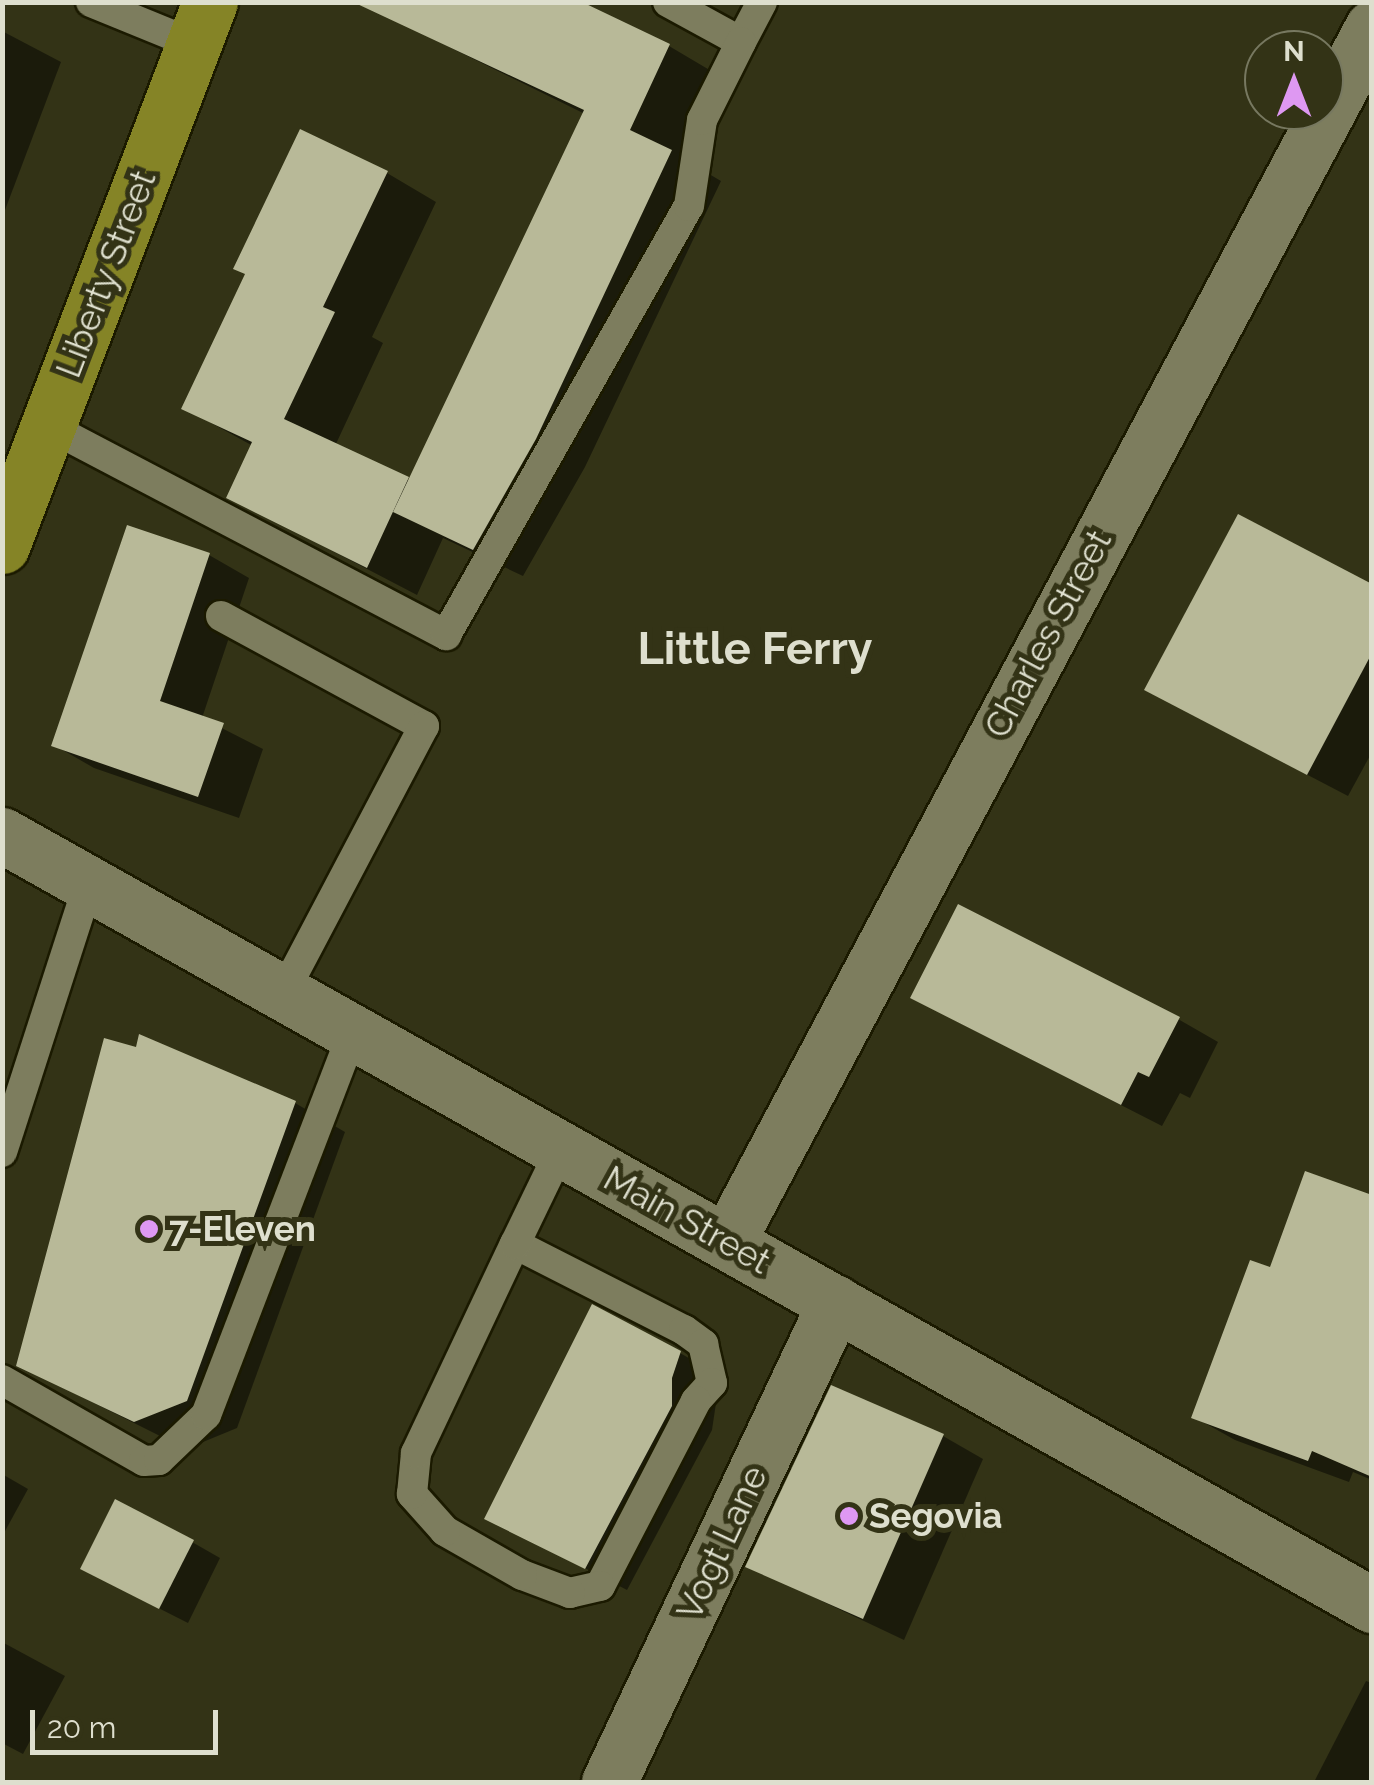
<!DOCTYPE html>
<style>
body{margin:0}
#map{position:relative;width:1374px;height:1785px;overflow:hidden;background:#333316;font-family:Raleway,sans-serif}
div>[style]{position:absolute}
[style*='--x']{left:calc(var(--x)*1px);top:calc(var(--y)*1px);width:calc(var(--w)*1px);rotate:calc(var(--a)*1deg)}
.shadow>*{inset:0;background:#0007}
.building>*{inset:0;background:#b8b998}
.roads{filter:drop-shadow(2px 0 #1b1a00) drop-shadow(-2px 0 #1b1a00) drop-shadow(0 2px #1b1a00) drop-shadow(0 -2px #1b1a00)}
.service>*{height:30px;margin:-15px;padding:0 15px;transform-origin:15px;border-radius:15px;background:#7d7d5e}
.minor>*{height:55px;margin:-27.5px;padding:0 27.5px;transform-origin:27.5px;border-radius:27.5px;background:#7d7d5e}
.tertiary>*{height:55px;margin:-27.5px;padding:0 27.5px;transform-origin:27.5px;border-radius:27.5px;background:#7d7d5e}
.primary>*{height:55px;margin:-27.5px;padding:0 27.5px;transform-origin:27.5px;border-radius:27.5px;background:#858426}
.dots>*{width:28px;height:28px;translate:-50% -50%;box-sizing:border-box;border:5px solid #333316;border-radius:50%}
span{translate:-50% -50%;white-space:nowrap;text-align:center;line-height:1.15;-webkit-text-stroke:10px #333316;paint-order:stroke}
.street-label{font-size:35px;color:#dedfce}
.poi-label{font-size:35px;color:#dedfce;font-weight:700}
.left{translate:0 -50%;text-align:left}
.district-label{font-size:45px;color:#dedfce;font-weight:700}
.frame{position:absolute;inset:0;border:5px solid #dedfce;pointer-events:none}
.north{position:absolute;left:1244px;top:30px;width:100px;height:100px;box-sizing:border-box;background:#333316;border:2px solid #777860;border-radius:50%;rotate:0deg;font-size:28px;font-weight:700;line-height:40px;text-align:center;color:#dedfce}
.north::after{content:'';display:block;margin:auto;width:35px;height:45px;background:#de98f2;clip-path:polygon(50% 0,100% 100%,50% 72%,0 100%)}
.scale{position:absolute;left:30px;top:1710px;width:188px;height:45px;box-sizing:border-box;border:5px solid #dedfce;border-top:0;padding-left:12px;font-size:30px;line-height:35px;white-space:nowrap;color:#dedfce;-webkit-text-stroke:8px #333316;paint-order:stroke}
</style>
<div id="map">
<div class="shadow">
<i style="clip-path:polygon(358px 2px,669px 46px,718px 75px,680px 157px,721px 181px,585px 467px,523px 576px,443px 538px,417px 595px,229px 497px,253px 446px,184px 408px,387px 173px,436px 202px,372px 337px,383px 343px,335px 446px,410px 481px,585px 114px)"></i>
<i style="clip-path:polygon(2px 31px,61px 62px,2px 218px)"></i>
<i style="clip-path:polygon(209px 555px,249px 578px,202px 718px,263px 749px,239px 818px,94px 768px,54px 745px)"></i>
<i style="clip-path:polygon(1372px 587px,1372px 752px,1348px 796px,1187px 712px)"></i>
<i style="clip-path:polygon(1178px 1019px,1218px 1042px,1190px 1098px,1180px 1093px,1162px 1126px,954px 1020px)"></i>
<i style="clip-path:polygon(141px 1038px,295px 1103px,345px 1132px,237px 1428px,186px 1449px,18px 1365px)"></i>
<i style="clip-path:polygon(1372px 1197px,1372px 1480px,1353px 1472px,1349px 1482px,1235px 1440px,1194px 1417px,1272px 1270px)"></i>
<i style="clip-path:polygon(680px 1353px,720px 1376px,712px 1430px,627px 1590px,488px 1518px)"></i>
<i style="clip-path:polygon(943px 1436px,983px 1459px,904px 1640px,748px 1566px)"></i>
<i style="clip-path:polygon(2px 1474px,28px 1489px,4px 1533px,2px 1532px)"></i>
<i style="clip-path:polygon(192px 1542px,220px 1558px,188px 1623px,111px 1584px)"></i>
<i style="clip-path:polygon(2px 1642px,65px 1676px,23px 1754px,2px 1743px)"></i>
<i style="clip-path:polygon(1366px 1681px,1372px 1683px,1372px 1782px,1314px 1782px)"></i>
</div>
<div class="building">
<i style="clip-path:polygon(353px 2px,582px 2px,670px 44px,630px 130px,672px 150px,536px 439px,473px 550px,393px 512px,584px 110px)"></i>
<i style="clip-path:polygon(300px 129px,388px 171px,323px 307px,335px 312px,284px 419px,409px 477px,367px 568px,226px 498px,252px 442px,181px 409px,245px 274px,233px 269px)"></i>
<i style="clip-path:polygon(1238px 514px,1372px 584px,1372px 653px,1307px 775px,1144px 690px)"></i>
<i style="clip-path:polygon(127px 525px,210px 553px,160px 701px,224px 723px,198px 797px,51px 746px)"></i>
<i style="clip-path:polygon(958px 904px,1180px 1017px,1149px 1077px,1138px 1072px,1121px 1105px,910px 998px)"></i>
<i style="clip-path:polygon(139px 1034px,296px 1101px,187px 1401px,134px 1422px,16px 1366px,104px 1038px,136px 1047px)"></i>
<i style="clip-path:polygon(1305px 1171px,1372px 1195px,1372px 1477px,1312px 1451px,1308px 1461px,1191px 1418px,1250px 1260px,1270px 1267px)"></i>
<i style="clip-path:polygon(592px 1304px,681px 1351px,672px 1378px,672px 1406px,585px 1569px,484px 1519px)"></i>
<i style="clip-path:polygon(831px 1385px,944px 1434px,863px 1619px,745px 1567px)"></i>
<i style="clip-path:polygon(115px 1499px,194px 1540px,159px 1609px,80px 1569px)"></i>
</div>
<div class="roads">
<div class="service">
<i style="--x:91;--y:2;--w:111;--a:22.2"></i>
<i style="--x:668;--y:2;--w:83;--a:28.7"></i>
<i style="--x:741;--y:42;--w:45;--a:-62.3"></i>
<i style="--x:48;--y:426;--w:450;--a:27.7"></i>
<i style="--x:446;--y:635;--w:493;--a:-60.5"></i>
<i style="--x:689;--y:206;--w:87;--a:-81.4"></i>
<i style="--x:702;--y:120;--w:87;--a:-63.4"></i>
<i style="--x:221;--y:616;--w:231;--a:28.5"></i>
<i style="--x:424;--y:726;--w:302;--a:117.8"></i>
<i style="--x:2;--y:1152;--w:283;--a:-72.1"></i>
<i style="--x:515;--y:1244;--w:190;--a:27"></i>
<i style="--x:684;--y:1330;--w:24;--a:36"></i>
<i style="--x:703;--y:1344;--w:40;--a:77"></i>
<i style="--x:712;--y:1383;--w:24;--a:132"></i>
<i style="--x:696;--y:1401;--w:208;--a:117.4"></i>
<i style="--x:600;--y:1586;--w:31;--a:167"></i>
<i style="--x:570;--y:1593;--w:51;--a:-159.4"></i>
<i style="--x:522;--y:1575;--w:89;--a:-150.3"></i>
<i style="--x:445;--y:1531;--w:50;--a:-131.7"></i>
<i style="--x:412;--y:1494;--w:41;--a:-84.4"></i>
<i style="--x:416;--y:1453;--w:231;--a:-64.7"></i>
<i style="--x:515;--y:1244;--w:106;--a:-64.2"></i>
<i style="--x:2;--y:1380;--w:163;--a:29.7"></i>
<i style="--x:144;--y:1461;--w:15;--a:-4"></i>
<i style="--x:159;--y:1460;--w:65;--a:-43.8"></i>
<i style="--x:206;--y:1415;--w:410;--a:-69"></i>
</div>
<div class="minor">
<i style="--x:727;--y:1242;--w:1375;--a:-62.02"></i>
<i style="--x:609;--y:1782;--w:530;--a:-64.74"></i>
</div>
<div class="tertiary">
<i style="--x:2;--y:835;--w:1572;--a:29.34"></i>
</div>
<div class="primary">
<i style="--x:2;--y:546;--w:582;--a:-69.08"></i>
</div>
</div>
<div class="dots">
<i style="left:149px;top:1229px;background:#de98f2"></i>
<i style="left:849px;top:1516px;background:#de98f2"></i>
</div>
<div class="street-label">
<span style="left:106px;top:274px;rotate:-69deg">Liberty Street</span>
<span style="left:1048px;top:634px;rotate:-62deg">Charles Street</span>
<span style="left:687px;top:1220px;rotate:29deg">Main Street</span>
<span style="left:722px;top:1543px;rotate:-65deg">Vogt Lane</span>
</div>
<div class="poi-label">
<span class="left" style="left:169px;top:1229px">7-Eleven</span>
<span class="left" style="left:869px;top:1516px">Segovia</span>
</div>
<div class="district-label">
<span style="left:755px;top:649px">Little Ferry</span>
</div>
<div class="frame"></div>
<div class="north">N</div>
<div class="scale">20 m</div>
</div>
